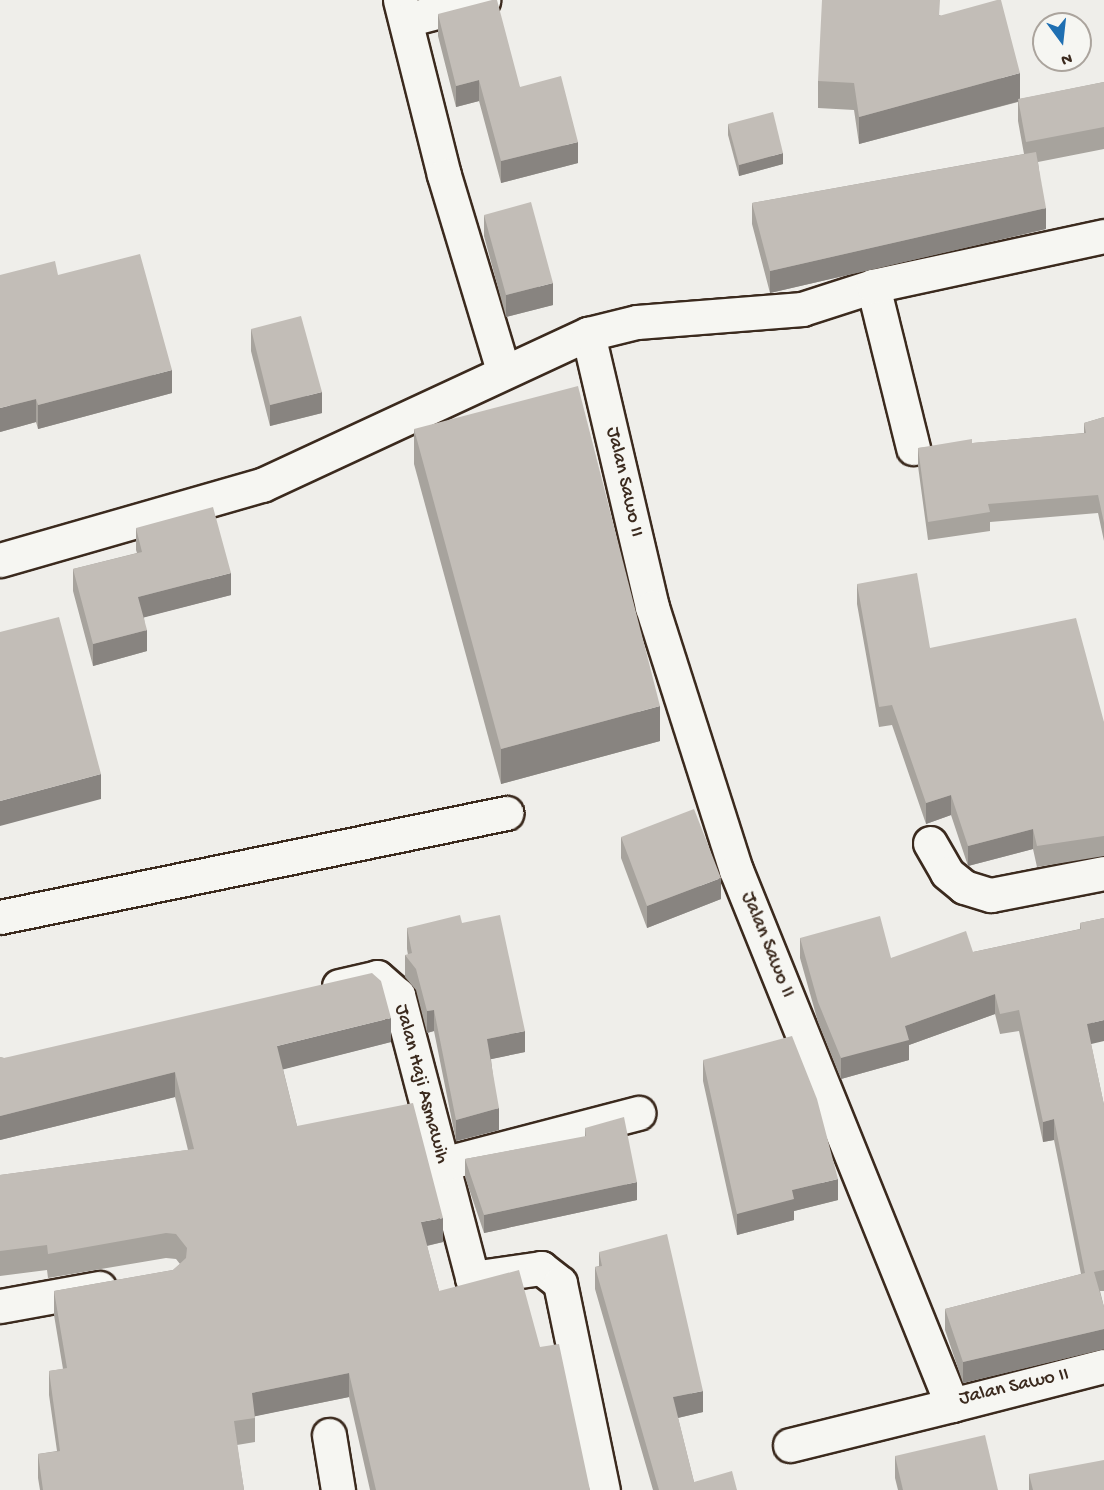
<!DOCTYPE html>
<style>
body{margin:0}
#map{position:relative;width:1104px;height:1490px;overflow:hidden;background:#efeeea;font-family:"Gochi Hand",sans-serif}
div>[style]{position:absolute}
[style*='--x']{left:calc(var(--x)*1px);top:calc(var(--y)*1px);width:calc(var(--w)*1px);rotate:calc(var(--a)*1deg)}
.roads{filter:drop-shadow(2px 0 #3b2a1e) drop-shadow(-2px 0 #3b2a1e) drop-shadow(0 2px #3b2a1e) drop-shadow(0 -2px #3b2a1e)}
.street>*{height:33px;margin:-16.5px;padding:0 16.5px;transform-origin:16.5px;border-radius:16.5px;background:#f6f6f2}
.wall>*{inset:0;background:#a7a39d}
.shaded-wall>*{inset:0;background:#888480}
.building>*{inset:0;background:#c2bdb7}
span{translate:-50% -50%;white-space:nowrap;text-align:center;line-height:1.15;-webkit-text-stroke:6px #f6f6f2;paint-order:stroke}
.street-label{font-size:20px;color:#3b2a1e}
.north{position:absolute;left:1032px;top:12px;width:60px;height:60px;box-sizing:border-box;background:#f6f6f2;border:2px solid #aba49d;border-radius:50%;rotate:165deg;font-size:16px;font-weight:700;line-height:24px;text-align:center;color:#3b2a1e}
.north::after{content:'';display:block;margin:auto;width:21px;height:27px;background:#1f6fb2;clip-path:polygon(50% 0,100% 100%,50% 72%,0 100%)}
</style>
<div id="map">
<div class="roads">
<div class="street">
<i style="--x:400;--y:0;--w:180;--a:75.9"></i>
<i style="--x:444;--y:175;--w:204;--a:73.2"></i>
<i style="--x:406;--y:20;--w:80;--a:-14.6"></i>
<i style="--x:873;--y:286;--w:167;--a:76.1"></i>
<i style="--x:588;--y:334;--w:280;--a:76.8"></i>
<i style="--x:652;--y:607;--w:276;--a:72.3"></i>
<i style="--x:736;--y:870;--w:577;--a:68.01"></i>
<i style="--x:952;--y:1405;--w:157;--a:-14.4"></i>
<i style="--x:0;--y:560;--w:273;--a:-16"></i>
<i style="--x:262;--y:485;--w:359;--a:-24.9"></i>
<i style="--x:588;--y:334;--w:50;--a:-13.8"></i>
<i style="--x:637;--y:322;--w:166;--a:-4.5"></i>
<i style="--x:802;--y:309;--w:75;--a:-17.9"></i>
<i style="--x:873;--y:286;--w:236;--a:-12.2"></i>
<i style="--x:930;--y:843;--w:34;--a:60"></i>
<i style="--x:947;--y:873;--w:22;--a:39"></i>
<i style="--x:964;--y:887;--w:28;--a:17"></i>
<i style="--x:991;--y:895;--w:115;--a:-11"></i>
<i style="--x:0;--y:917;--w:517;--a:-11.61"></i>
<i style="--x:339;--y:986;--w:39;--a:-13"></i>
<i style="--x:377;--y:977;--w:28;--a:41"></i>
<i style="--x:398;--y:995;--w:293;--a:75.3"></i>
<i style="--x:472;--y:1278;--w:70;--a:-8.2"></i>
<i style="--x:541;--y:1268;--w:24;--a:38"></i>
<i style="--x:560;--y:1283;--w:211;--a:78.3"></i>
<i style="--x:442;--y:1164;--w:203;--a:-14.6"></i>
<i style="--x:0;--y:1306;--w:101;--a:-10.3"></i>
<i style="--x:329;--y:1435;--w:56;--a:80.7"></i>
<i style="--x:790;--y:1445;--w:167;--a:-13.9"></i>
</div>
</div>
<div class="wall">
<i style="clip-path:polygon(438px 14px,520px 87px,578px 163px,501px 183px,479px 101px,456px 107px,438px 36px)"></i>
<i style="clip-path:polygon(940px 15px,1020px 99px,1104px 82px,1104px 149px,1038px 162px,1046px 229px,770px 293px,752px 224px,752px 203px,1024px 154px,1018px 121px,1018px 102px,859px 144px,854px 110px,818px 108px,818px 81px)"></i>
<i style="clip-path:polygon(728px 124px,783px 164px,739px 176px,728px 135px)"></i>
<i style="clip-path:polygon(484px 215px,553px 305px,506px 317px,484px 236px)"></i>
<i style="clip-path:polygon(58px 275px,172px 393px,38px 429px,36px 422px,0 432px)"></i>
<i style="clip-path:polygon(251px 329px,322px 413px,270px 426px,251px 351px)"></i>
<i style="clip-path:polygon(1104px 417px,1104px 541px,1098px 513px,990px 522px,990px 531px,928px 540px,918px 466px,918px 448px,1084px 433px,1084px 423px)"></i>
<i style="clip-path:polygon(414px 429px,660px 741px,501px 784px,414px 464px)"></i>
<i style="clip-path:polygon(136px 528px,231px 595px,144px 617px,147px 651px,93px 666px,73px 591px,73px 569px,137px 553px,136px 550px)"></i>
<i style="clip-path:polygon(857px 584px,930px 648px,1104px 722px,1104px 856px,1037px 867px,1033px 849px,968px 866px,951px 815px,926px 824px,892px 725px,879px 727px,857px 604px)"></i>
<i style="clip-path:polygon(621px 837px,721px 899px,647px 928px,621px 858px)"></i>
<i style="clip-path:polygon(1104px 918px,1091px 1044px,1104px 1105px,1104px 1291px,1100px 1291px,1104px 1307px,1104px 1349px,963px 1383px,945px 1330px,945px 1309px,1081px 1274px,1054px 1140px,1043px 1142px,1019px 1031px,1000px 1034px,995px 1014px,909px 1045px,909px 1060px,841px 1079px,818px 1022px,800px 958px,800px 938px,891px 958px,973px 952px,1080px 929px,1080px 923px)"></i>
<i style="clip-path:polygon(462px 923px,525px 1052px,491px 1059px,499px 1130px,456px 1141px,434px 1031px,427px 1033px,416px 990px,405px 977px,405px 955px,408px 955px,407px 949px,407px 928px)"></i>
<i style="clip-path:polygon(391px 1042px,283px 1069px,297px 1126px,443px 1242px,427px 1246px,439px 1291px,540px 1347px,590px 1490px,370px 1490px,349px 1397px,255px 1416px,255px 1442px,237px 1445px,244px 1490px,40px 1490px,38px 1478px,38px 1454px,57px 1451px,49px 1395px,49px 1371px,63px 1369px,54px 1315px,54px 1291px,173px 1270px,180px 1264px,176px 1259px,166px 1258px,48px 1278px,47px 1270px,0 1276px,0 1175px,188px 1150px,175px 1097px,0 1140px,0 1057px,4px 1058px)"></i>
<i style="clip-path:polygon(703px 1060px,838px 1200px,794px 1211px,794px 1220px,737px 1235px,703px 1081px)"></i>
<i style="clip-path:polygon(585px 1128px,637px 1200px,484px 1233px,465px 1177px,465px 1159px,585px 1137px)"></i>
<i style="clip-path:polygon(599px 1252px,703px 1412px,678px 1418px,694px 1482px,737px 1490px,653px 1490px,595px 1289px,595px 1267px,599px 1266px)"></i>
<i style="clip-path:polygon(895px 1456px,998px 1490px,898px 1490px,895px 1478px)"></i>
<i style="clip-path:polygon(1029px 1474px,1104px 1490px,1029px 1490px)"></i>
</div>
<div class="shaded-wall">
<i style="clip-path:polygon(1020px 73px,1020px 101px,859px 144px,859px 117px)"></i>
<i style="clip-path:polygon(479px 80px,479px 101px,456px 107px,456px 86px)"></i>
<i style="clip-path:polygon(578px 142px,578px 163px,501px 183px,501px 161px)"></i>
<i style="clip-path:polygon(783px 153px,783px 164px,739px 176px,739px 165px)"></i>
<i style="clip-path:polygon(1046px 208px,1046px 229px,770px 293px,770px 271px)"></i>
<i style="clip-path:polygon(553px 283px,553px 305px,506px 317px,506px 295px)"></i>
<i style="clip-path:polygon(172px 370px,172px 393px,38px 429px,38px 405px)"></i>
<i style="clip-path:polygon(322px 392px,322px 413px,270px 426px,270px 405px)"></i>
<i style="clip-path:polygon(36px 399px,36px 422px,0 432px,0 408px)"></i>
<i style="clip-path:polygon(231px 573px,231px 595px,138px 619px,138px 597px)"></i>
<i style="clip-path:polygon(147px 630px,147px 651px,93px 666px,93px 644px)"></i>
<i style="clip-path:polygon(660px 706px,660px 741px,501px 784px,501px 749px)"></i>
<i style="clip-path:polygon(101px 774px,101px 799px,0 826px,0 801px)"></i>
<i style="clip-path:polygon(951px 795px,951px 815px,926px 824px,926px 803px)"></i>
<i style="clip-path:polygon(1033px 829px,1033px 849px,968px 866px,968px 846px)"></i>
<i style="clip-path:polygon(721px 878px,721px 899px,647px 928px,647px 906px)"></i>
<i style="clip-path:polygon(995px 994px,995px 1014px,909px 1045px,909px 1060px,841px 1079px,841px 1058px,905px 1026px)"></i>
<i style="clip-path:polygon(434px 1010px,434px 1031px,427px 1033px,427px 1011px)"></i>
<i style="clip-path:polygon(391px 1018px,391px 1042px,277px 1071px,277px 1046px)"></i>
<i style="clip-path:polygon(1104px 1020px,1104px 1041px,1087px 1045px,1087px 1024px)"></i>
<i style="clip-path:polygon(525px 1031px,525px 1052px,487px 1060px,487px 1039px)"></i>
<i style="clip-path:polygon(175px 1072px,175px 1097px,0 1140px,0 1116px)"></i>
<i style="clip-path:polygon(499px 1108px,499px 1130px,456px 1141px,456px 1120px)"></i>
<i style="clip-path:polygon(1054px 1119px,1054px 1140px,1043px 1142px,1043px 1122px)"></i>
<i style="clip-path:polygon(838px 1179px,838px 1200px,794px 1211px,794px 1220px,737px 1235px,737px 1214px,792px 1190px)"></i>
<i style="clip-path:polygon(637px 1182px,637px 1200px,484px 1233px,484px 1215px)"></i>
<i style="clip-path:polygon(443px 1218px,443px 1242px,421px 1247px,421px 1222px)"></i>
<i style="clip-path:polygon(1104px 1329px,1104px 1349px,963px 1383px,963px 1362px)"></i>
<i style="clip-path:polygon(349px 1373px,349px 1397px,252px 1417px,252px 1393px)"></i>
<i style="clip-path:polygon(703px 1391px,703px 1412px,673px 1419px,673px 1397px)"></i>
</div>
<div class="building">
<i style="clip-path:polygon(492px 0,497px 0,520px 87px,561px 76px,578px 142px,501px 161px,479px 80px,456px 86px,438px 14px)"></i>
<i style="clip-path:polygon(822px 0,940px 0,939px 16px,997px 0,1001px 0,1020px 73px,859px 117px,854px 83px,818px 81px)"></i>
<i style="clip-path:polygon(1104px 82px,1104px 127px,1026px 142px,1018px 99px)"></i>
<i style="clip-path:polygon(773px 112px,783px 153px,739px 165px,728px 124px)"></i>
<i style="clip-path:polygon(1036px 152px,1046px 208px,770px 271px,752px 203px)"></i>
<i style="clip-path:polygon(531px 202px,553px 283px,506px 295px,484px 215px)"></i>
<i style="clip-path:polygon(140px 254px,172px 370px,38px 405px,36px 399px,0 408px,0 275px,55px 261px,58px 275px)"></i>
<i style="clip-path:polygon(301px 316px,322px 392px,270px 405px,251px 329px)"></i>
<i style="clip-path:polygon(578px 386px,660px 706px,501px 749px,414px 429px)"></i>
<i style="clip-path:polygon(1104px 417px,1104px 523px,1098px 495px,988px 504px,990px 512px,928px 522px,918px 448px,972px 439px,972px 443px,1086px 433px,1084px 423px)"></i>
<i style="clip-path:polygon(213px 507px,231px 573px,138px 597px,147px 630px,93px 644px,73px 569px,142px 552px,136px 528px)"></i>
<i style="clip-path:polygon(917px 573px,930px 648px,1076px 618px,1104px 722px,1104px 836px,1037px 846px,1033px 829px,968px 846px,951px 795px,926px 803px,892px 705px,879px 707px,857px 584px)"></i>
<i style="clip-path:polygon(59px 617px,101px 774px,0 801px,0 632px)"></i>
<i style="clip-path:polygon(694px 809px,721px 878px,647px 906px,621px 837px)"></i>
<i style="clip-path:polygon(460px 915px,462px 923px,500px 915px,525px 1031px,487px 1039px,499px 1108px,456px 1120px,434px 1010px,427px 1011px,416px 969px,405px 955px,412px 953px,407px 928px)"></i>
<i style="clip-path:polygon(880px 916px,891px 958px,966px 931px,973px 952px,1081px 929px,1080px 923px,1104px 918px,1104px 1020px,1087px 1024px,1104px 1105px,1104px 1270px,1094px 1272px,1104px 1307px,1104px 1329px,963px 1362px,945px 1309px,1085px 1273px,1054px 1119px,1043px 1122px,1019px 1010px,1000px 1014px,995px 994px,905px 1026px,909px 1040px,841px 1058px,818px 1002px,800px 938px)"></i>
<i style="clip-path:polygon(372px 973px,381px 981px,391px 1018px,277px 1046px,297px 1126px,413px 1103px,443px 1218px,421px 1222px,439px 1291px,519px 1270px,540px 1347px,559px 1344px,590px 1490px,376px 1490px,349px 1373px,252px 1393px,255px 1418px,234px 1421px,244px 1490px,43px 1490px,38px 1454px,60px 1451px,49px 1371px,67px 1368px,54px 1291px,173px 1270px,186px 1258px,187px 1248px,176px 1234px,166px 1233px,48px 1254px,47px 1245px,0 1251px,0 1175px,194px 1149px,175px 1072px,0 1116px,0 1057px,4px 1058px)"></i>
<i style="clip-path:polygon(792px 1036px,817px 1099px,838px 1179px,792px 1190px,794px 1199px,737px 1214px,703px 1060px)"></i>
<i style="clip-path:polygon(624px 1117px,637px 1182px,484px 1215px,465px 1159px,586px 1136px,585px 1128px)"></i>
<i style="clip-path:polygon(667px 1234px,703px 1391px,673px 1397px,694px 1482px,732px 1471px,737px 1490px,659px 1490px,595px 1267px,602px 1266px,599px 1252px)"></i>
<i style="clip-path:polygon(985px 1435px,998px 1490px,903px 1490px,895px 1456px)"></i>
<i style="clip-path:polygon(1104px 1460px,1104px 1490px,1033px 1490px,1029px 1474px)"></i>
</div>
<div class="street-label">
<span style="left:624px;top:482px;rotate:77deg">Jalan Sawo II</span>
<span style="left:767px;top:945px;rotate:68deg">Jalan Sawo II</span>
<span style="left:421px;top:1084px;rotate:75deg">Jalan Haji Asmawih</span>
<span style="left:1014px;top:1387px;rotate:-13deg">Jalan Sawo II</span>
</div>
<div class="north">N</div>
</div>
